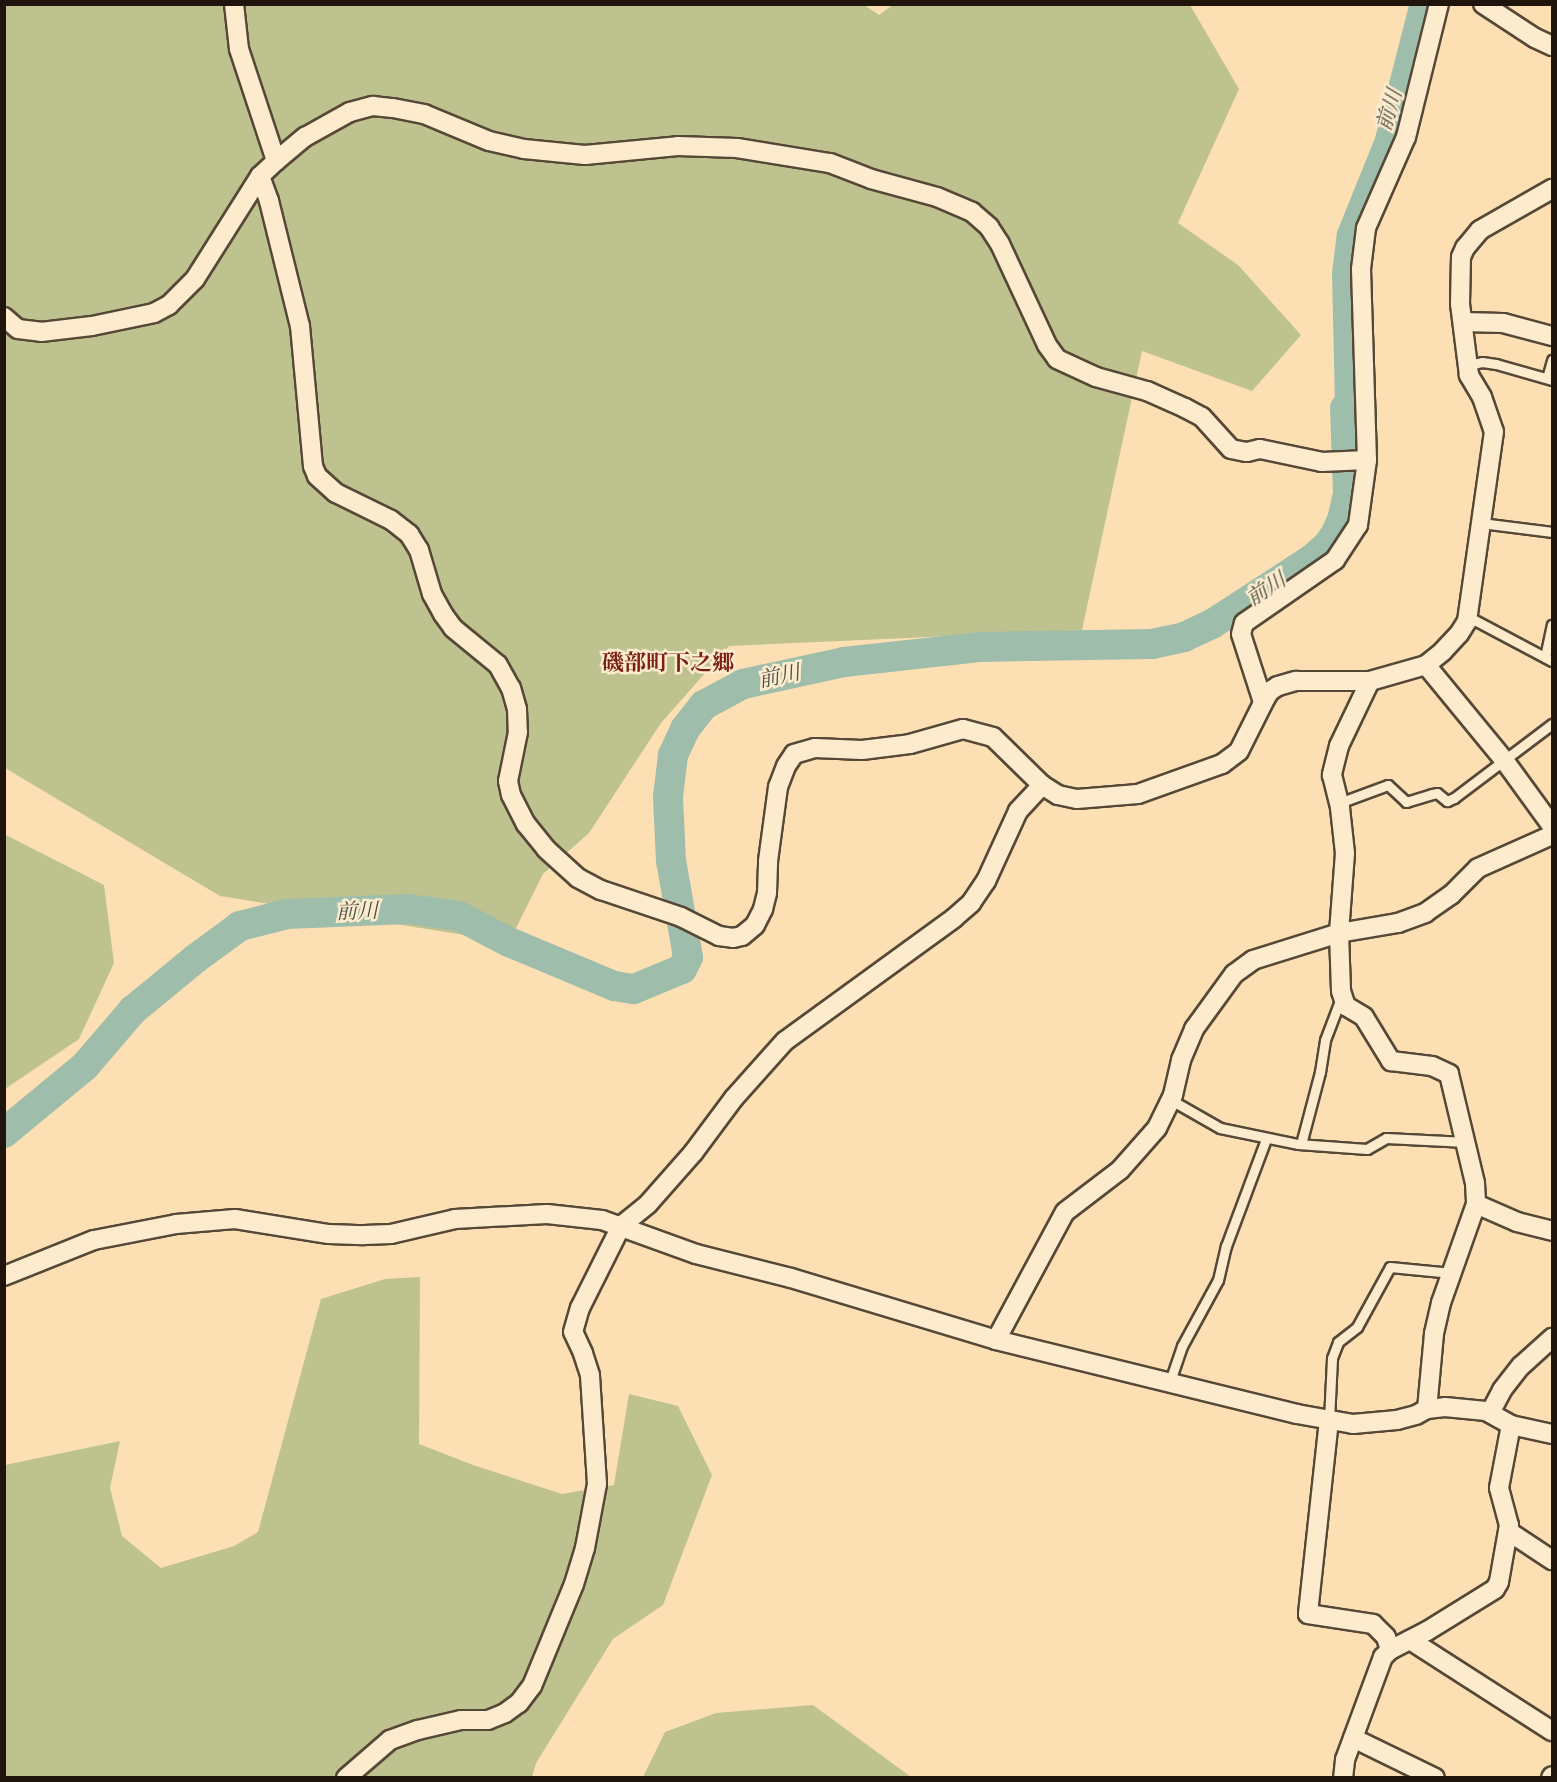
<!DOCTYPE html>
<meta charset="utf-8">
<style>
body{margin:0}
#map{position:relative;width:1557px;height:1782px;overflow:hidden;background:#fce0b4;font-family:"IM FELL French Canon","Noto Serif JP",serif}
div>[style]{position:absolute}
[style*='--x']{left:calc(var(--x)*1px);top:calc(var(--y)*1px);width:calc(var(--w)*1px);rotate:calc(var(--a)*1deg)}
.green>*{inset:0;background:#bec28e}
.water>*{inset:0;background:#9fbdab}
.river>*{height:30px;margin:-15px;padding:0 15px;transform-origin:15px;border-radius:15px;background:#9fbdab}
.roads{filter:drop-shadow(2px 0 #564837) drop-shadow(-2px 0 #564837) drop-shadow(0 2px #564837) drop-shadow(0 -2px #564837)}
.service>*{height:9px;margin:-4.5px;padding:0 4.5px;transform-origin:4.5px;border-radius:4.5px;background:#fdebce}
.minor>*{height:18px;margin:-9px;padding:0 9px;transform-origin:9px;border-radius:9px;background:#fdebce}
span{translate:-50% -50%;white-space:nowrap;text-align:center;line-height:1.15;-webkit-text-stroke:5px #fdebce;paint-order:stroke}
.water-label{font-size:21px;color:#4c5044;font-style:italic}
.quarter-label{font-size:22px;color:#7a1f14;font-weight:700}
.frame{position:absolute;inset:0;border:6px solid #1f150d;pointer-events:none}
</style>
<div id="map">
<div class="green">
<i style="clip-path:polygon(863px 4px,879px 15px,894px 4px,1190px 5px,1239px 89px,1178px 223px,1238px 265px,1301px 335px,1252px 391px,1142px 351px,1082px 630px,729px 646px,661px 723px,589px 833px,543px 874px,509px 942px,220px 896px,5px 768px,5px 5px)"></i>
<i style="clip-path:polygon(4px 834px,104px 885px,114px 963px,79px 1039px,5px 1089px)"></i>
<i style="clip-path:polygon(420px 1277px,419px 1444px,473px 1465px,562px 1494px,614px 1485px,629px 1394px,678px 1406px,712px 1475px,663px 1605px,613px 1639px,536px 1763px,532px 1777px,5px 1778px,5px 1465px,120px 1441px,110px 1488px,122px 1536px,161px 1568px,234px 1546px,258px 1532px,321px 1299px,385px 1279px)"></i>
<i style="clip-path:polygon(813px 1705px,911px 1777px,643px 1777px,665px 1732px,716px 1713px)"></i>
</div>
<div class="water">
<i style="clip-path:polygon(1409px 5px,1430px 5px,1390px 158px,1355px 252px,1352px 281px,1359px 449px,1336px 450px,1332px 273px,1337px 232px,1375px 138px)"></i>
</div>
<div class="river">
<i style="--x:4;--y:1133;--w:105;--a:-39.6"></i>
<i style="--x:85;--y:1066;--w:74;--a:-49.4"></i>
<i style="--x:133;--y:1010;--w:80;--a:-39.4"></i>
<i style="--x:195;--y:959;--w:56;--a:-36.3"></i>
<i style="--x:240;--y:926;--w:49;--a:-14.3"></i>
<i style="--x:287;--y:914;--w:121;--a:-2.4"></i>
<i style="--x:408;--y:909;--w:51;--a:7.8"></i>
<i style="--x:459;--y:916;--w:56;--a:27.5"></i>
<i style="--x:509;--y:942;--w:114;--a:22.7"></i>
<i style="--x:614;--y:986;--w:20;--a:9"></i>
<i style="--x:634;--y:989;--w:52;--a:-22.6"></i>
<i style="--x:682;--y:969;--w:13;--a:-63"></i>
<i style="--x:688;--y:957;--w:97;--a:-100"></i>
<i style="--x:671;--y:861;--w:64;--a:-92.7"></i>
<i style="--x:668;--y:797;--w:42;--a:-83.2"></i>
<i style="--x:673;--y:755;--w:29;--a:-65"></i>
<i style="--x:685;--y:729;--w:31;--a:-52"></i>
<i style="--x:704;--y:705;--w:44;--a:-28.3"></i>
<i style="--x:743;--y:684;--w:103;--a:-12.3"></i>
<i style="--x:844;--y:662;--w:136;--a:-6.3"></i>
<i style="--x:979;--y:647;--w:173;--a:-1"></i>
<i style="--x:1152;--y:644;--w:33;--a:-12"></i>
<i style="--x:1184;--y:637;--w:31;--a:-25"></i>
<i style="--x:1212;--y:624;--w:119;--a:-33"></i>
<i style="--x:1312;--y:559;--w:21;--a:-41"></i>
<i style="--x:1328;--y:545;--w:12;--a:-55"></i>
<i style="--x:1335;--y:535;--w:17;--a:-65"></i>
<i style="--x:1342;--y:520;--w:28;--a:-77"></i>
<i style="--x:1348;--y:493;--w:85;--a:-92"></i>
</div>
<div class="roads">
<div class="service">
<i style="--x:1468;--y:365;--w:14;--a:-12"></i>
<i style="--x:1482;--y:362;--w:14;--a:8"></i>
<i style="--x:1496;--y:364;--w:58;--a:15.9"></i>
<i style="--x:1547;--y:378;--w:19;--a:-74"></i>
<i style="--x:1481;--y:523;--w:72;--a:7.2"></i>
<i style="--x:1467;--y:616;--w:96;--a:27.9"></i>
<i style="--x:1545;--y:657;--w:33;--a:-78"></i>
<i style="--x:1339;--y:803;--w:52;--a:-20.2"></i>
<i style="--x:1388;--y:785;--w:25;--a:43"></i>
<i style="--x:1406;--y:802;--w:27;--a:-17"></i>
<i style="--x:1432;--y:794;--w:5;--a:-11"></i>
<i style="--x:1437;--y:793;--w:13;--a:39"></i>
<i style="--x:1447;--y:801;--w:8;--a:-23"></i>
<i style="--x:1454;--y:798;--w:123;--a:-37.1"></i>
<i style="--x:1171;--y:1100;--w:56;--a:29.7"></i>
<i style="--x:1220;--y:1128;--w:80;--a:11.6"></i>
<i style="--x:1298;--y:1144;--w:69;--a:4.1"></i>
<i style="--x:1367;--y:1149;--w:22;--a:-30"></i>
<i style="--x:1386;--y:1138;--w:80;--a:2.9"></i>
<i style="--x:1301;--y:1144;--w:74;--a:-75.2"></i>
<i style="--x:1320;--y:1072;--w:32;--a:-81"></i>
<i style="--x:1325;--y:1040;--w:45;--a:-69.1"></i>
<i style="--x:1169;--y:1384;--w:40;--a:-71.1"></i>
<i style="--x:1182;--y:1346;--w:75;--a:-61.4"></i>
<i style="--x:1218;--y:1280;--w:35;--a:-77"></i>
<i style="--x:1226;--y:1246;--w:114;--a:-69.5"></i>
<i style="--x:1329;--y:1420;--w:62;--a:-87.2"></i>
<i style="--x:1332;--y:1358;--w:17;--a:-69"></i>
<i style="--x:1338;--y:1342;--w:24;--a:-38"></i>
<i style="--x:1357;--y:1327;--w:68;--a:-61.2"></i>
<i style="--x:1390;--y:1267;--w:62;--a:5.5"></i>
</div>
<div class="minor">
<i style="--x:234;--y:4;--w:45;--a:83.7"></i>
<i style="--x:239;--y:49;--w:118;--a:71.7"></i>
<i style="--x:1483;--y:4;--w:62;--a:33.2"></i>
<i style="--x:1535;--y:38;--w:19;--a:25"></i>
<i style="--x:260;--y:176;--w:27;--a:70"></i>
<i style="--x:269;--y:201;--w:129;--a:76.1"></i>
<i style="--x:300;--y:326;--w:141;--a:84.7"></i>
<i style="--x:313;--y:466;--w:11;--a:68"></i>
<i style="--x:317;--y:476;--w:25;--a:42"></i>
<i style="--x:336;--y:493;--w:61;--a:26.1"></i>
<i style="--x:391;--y:520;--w:23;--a:38"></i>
<i style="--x:409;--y:534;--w:19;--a:58"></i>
<i style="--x:419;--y:550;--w:46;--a:73.5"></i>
<i style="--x:432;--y:594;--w:23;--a:61"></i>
<i style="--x:443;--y:614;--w:17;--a:54"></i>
<i style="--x:453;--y:628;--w:58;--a:39.4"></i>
<i style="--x:498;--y:665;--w:26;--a:61"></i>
<i style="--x:511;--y:688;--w:22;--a:74"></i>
<i style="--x:517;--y:709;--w:23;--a:88"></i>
<i style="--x:518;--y:732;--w:50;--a:101.5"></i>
<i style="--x:508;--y:781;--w:14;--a:78"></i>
<i style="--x:511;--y:795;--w:33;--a:63"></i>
<i style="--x:526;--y:824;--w:32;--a:51"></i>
<i style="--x:546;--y:849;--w:43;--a:42.2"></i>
<i style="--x:578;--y:878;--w:26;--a:28"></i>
<i style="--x:601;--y:890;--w:84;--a:18.6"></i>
<i style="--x:681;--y:917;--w:42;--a:26.6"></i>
<i style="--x:719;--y:936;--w:14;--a:8"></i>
<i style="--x:733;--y:938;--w:9;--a:-13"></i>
<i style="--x:742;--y:936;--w:17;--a:-40"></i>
<i style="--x:755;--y:925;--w:18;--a:-63"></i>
<i style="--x:763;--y:909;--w:16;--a:-76"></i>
<i style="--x:767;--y:893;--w:32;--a:-88"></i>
<i style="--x:768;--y:861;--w:75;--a:-82.3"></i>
<i style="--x:778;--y:787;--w:22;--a:-69"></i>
<i style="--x:786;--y:766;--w:14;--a:-56"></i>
<i style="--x:794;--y:754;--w:22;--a:-16"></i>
<i style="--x:815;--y:748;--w:47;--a:2.4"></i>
<i style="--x:862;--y:750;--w:48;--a:-7.1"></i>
<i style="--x:910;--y:744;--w:55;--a:-15.8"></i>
<i style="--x:963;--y:729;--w:31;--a:15"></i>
<i style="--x:993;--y:737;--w:69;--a:44.4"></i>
<i style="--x:1042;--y:785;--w:19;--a:32"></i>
<i style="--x:1058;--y:795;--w:19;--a:12"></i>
<i style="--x:1077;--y:799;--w:61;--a:-4.7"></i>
<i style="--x:1138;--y:794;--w:89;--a:-19.7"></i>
<i style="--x:1222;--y:764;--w:21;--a:-37"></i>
<i style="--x:1239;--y:751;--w:58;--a:-63.4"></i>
<i style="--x:1265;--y:699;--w:9;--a:-58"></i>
<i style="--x:1270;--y:691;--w:9;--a:-32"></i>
<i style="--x:1278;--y:686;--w:19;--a:-16"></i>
<i style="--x:1296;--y:681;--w:74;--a:0"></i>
<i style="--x:1370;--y:681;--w:58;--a:-15.9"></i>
<i style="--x:1426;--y:665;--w:22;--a:-39"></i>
<i style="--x:1443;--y:651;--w:23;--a:-47"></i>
<i style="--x:1459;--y:634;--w:15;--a:-58"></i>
<i style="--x:1467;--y:621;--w:191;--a:-81.9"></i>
<i style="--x:1494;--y:432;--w:37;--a:-109"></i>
<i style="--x:1482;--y:397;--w:26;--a:-121"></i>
<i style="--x:1469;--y:375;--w:72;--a:-97.2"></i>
<i style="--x:1460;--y:304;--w:47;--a:-88.8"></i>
<i style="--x:1461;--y:257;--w:10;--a:-66"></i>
<i style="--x:1465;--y:248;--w:23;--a:-50"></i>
<i style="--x:1480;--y:230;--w:83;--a:-29.7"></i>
<i style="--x:4;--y:317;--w:18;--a:41"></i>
<i style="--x:18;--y:329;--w:23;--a:7"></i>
<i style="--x:41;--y:332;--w:51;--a:-6.7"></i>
<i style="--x:92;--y:326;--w:63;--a:-11.8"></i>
<i style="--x:154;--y:313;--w:17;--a:-28"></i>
<i style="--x:169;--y:305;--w:37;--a:-45"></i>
<i style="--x:195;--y:279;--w:122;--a:-57.7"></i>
<i style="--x:260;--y:176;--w:22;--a:-43"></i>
<i style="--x:276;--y:161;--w:38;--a:-40"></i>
<i style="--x:305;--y:137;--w:51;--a:-29.1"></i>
<i style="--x:350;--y:112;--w:24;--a:-15"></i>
<i style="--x:373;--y:106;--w:20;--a:6"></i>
<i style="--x:393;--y:108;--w:32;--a:11"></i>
<i style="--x:424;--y:114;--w:70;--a:22.6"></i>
<i style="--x:489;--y:141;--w:36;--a:13"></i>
<i style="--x:524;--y:149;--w:61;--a:5.6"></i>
<i style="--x:585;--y:155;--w:93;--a:-5.5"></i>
<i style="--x:678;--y:146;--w:59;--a:1.9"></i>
<i style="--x:737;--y:148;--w:94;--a:9.2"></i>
<i style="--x:830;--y:163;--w:44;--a:21.3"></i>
<i style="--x:871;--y:179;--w:68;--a:15.3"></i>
<i style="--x:937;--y:197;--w:38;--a:23"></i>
<i style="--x:972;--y:212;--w:23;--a:41"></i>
<i style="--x:989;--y:227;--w:20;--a:57"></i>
<i style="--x:1000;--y:244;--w:111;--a:65"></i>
<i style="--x:1047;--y:345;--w:17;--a:54"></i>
<i style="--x:1057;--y:359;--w:43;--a:24.8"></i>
<i style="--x:1096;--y:377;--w:53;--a:15.4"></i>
<i style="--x:1147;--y:391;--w:42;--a:24.1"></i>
<i style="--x:1185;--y:408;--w:19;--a:28"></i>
<i style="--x:1202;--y:417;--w:43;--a:47.8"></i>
<i style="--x:1231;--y:449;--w:16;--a:11"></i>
<i style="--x:1247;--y:452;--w:13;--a:-13"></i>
<i style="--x:1260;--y:449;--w:63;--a:11.8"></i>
<i style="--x:1322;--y:462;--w:45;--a:-2.5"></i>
<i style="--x:1463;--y:322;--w:40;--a:1.4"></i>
<i style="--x:1503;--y:323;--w:51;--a:14.9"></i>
<i style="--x:1426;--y:665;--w:123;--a:50.6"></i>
<i style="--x:1504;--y:760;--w:82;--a:54"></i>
<i style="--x:1370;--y:681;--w:72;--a:115.5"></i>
<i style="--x:1339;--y:746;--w:30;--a:104"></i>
<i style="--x:1332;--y:775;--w:34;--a:76"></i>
<i style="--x:1340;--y:808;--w:45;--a:83.7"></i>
<i style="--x:1345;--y:853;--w:80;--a:94.3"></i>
<i style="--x:1339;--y:933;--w:58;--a:88"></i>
<i style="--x:1341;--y:991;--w:16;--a:72"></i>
<i style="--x:1346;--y:1006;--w:21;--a:31"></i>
<i style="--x:1364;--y:1017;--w:52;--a:58.5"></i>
<i style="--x:1391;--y:1061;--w:41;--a:7"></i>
<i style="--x:1432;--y:1066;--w:19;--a:25"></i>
<i style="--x:1449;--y:1074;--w:112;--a:76.6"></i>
<i style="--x:1475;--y:1183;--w:21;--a:87"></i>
<i style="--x:1476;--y:1204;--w:105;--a:109.5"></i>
<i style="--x:1441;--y:1303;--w:32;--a:103"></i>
<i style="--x:1434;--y:1334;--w:75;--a:95.3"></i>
<i style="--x:1263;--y:702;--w:71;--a:-107.9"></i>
<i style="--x:1241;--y:634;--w:11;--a:-75"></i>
<i style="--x:1244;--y:623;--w:111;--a:-34.7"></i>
<i style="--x:1335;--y:560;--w:42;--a:-56.7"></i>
<i style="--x:1358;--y:525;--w:66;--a:-82.1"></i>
<i style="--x:1367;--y:460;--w:191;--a:-91.8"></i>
<i style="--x:1361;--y:269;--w:41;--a:-83"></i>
<i style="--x:1366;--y:228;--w:99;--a:-66.3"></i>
<i style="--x:1406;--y:137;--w:137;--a:-76.1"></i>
<i style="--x:1476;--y:1204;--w:45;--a:23.7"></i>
<i style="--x:1517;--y:1222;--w:36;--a:14"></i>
<i style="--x:4;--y:1276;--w:97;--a:-21.8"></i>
<i style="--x:94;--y:1240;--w:84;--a:-11"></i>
<i style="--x:176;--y:1224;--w:59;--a:-4.8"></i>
<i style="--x:235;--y:1219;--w:95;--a:9.1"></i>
<i style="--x:329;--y:1234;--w:35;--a:2"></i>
<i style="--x:364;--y:1235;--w:27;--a:-2"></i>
<i style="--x:391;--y:1234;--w:66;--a:-13.2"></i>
<i style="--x:455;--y:1219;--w:92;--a:-3.1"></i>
<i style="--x:547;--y:1214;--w:55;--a:6.2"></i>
<i style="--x:602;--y:1220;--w:100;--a:19.9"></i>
<i style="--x:696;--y:1254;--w:98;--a:14.2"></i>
<i style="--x:791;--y:1278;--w:214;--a:16.8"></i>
<i style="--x:996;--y:1340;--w:310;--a:13.8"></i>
<i style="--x:1297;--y:1414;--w:57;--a:10.1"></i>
<i style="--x:1353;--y:1424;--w:44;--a:-5.2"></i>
<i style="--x:1397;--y:1420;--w:20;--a:-15"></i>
<i style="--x:1416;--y:1415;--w:13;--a:-29"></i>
<i style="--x:1427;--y:1409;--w:18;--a:-6"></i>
<i style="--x:1445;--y:1407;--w:41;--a:5.6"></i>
<i style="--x:1486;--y:1411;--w:29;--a:29"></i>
<i style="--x:1511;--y:1425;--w:64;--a:100.8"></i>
<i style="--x:1499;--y:1488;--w:38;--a:75"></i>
<i style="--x:1509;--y:1525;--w:58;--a:100"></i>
<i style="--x:1499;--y:1582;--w:8;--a:120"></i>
<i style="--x:1495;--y:1589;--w:80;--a:148.3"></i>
<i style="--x:1427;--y:1631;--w:42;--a:152.8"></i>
<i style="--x:1390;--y:1650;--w:10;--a:135"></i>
<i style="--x:1383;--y:1657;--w:110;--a:110.3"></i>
<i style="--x:1345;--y:1760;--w:18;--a:96"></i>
<i style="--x:996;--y:1340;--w:145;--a:-61.7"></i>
<i style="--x:1065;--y:1212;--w:69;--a:-37.4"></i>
<i style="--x:1120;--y:1170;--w:56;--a:-48.6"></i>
<i style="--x:1157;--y:1128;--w:37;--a:-64"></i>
<i style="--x:1173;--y:1095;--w:36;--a:-77"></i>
<i style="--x:1181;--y:1060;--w:34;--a:-67"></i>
<i style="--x:1194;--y:1029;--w:68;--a:-54"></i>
<i style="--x:1234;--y:974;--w:24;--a:-36"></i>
<i style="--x:1253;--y:960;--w:90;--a:-17.4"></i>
<i style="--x:1339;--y:933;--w:60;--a:-9.6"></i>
<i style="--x:1398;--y:923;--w:29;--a:-20"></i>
<i style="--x:1425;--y:913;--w:32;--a:-35"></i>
<i style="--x:1451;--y:895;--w:38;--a:-45"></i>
<i style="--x:1478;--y:868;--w:81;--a:-24"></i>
<i style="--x:1490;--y:1413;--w:26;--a:-62"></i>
<i style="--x:1502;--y:1390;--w:31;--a:-52"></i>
<i style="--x:1521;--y:1366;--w:42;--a:-42.1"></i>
<i style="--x:1329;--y:1420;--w:195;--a:96.2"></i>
<i style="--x:1308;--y:1614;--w:66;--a:8.7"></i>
<i style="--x:1373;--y:1624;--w:18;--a:45"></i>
<i style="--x:1386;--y:1637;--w:14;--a:73"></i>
<i style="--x:1511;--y:1425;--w:42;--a:12.4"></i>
<i style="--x:1508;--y:1531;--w:53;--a:33.4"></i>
<i style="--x:1410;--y:1640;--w:169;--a:32.7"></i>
<i style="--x:1353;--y:1738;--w:91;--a:26"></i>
<i style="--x:346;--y:1778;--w:58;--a:-40.8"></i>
<i style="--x:390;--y:1740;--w:30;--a:-20"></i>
<i style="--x:418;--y:1730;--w:44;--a:-13.1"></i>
<i style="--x:461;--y:1720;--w:27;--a:0"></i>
<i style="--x:488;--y:1720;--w:18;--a:-22"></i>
<i style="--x:505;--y:1713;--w:17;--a:-36"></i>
<i style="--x:519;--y:1703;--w:21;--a:-53"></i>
<i style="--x:532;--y:1686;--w:110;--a:-67.6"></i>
<i style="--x:574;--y:1584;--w:38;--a:-73"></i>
<i style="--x:585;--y:1548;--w:65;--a:-79.4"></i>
<i style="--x:597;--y:1484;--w:109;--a:-93.7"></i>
<i style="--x:590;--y:1375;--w:23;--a:-108"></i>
<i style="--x:583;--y:1353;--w:23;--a:-115"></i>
<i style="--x:573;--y:1332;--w:25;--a:-74"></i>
<i style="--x:580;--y:1308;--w:92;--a:-63.4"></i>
<i style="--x:621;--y:1226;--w:35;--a:-39"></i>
<i style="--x:648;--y:1204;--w:68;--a:-48.6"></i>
<i style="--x:693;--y:1153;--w:69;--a:-53.3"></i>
<i style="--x:734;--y:1098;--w:76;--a:-48.2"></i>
<i style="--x:785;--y:1041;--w:209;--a:-36"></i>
<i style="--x:954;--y:918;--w:23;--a:-41"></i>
<i style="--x:971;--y:903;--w:27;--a:-56"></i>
<i style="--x:986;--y:881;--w:77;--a:-65.4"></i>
<i style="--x:1018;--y:811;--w:35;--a:-47"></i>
<i style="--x:1551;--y:1778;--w:2;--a:-63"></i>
</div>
</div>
<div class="water-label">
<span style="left:1389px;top:110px;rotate:-73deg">前川</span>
<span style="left:1266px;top:589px;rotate:-33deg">前川</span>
<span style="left:779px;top:676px;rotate:-12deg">前川</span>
<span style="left:357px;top:911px;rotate:-2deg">前川</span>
</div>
<div class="quarter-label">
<span style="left:668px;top:664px">磯部町下之郷</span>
</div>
<div class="frame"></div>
</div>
